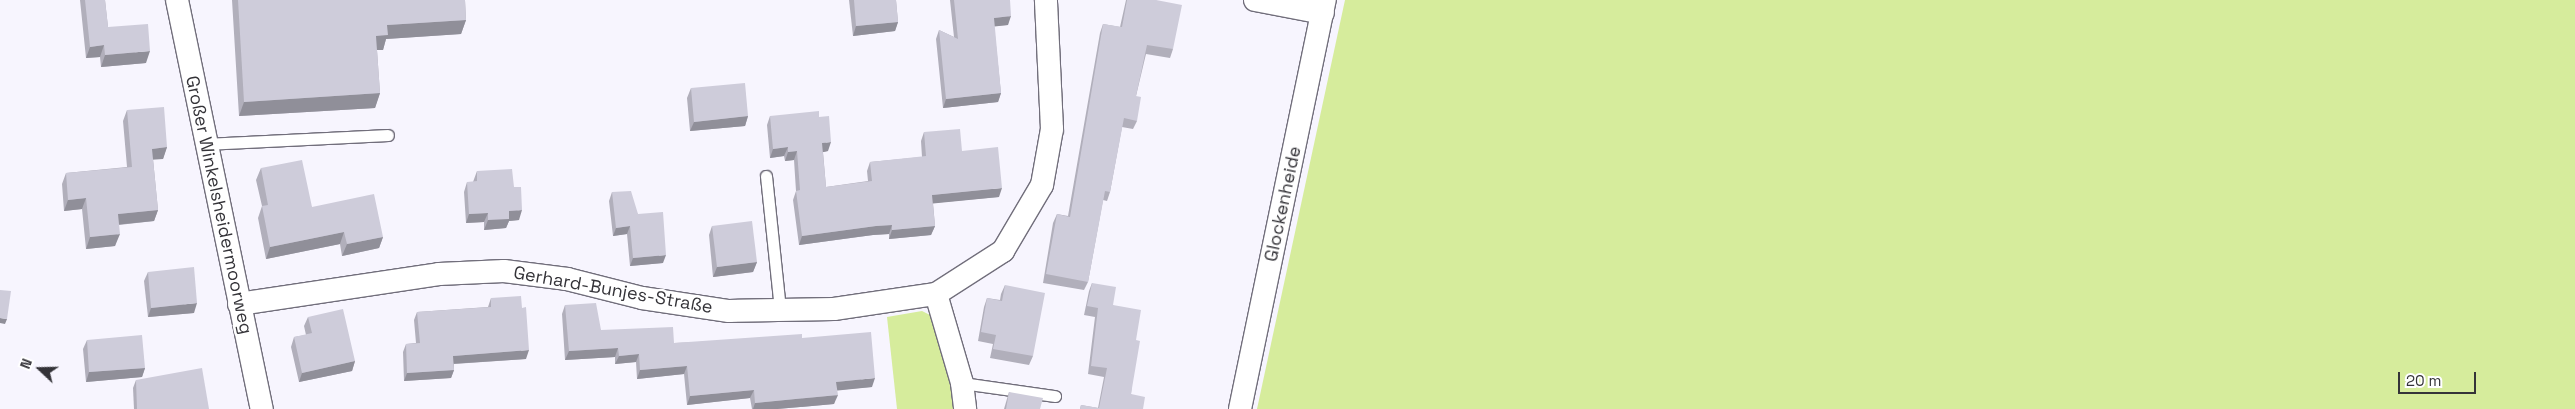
<!DOCTYPE html>
<meta charset="utf-8">
<style>
body{margin:0}
#map{position:relative;width:2575px;height:409px;overflow:hidden;background:#f7f5fe;font-family:"Space Grotesk",sans-serif}
div>[style]{position:absolute}
[style*='--x']{left:calc(var(--x)*1px);top:calc(var(--y)*1px);width:calc(var(--w)*1px);rotate:calc(var(--a)*1deg)}
.green>*{inset:0;background:#d6ec9c}
.roads{filter:drop-shadow(1px 0 #716e7b) drop-shadow(-1px 0 #716e7b) drop-shadow(0 1px #716e7b) drop-shadow(0 -1px #716e7b)}
.service>*{height:11px;margin:-5.5px;padding:0 5.5px;transform-origin:5.5px;border-radius:5.5px;background:#fff}
.minor>*{height:22px;margin:-11px;padding:0 11px;transform-origin:11px;border-radius:11px;background:#fff}
.wall>*{inset:0;background:#b1afbb}
.shaded-wall>*{inset:0;background:#908f99}
.building>*{inset:0;background:#ceccda}
span{translate:-50% -50%;white-space:nowrap;text-align:center;line-height:1.15;-webkit-text-stroke:5px #fff;paint-order:stroke}
.street-label{font-size:18px;color:#343338}
.north{position:absolute;left:15px;top:344px;width:50px;height:50px;-webkit-text-stroke:4px #fff;paint-order:stroke;rotate:291deg;font-size:14px;font-weight:700;line-height:20px;text-align:center;color:#343338}
.north::after{content:'';display:block;margin:auto;width:18px;height:22px;background:#343338;clip-path:polygon(50% 0,100% 100%,50% 72%,0 100%)}
.scale{position:absolute;left:2398px;top:372px;width:78px;height:22px;box-sizing:border-box;border:2px solid #343338;border-top:0;padding-left:6px;font-size:15px;line-height:18px;white-space:nowrap;color:#343338;-webkit-text-stroke:4px #fff;paint-order:stroke}
</style>
<div id="map">
<div class="green">
<i style="clip-path:polygon(1345px 0,2575px 0,2575px 409px,1257px 409px)"></i>
<i style="clip-path:polygon(922px 311px,932px 316px,943px 347px,956px 409px,897px 409px,887px 317px)"></i>
</div>
<div class="roads">
<div class="service">
<i style="--x:205;--y:144;--w:183;--a:-2.8"></i>
<i style="--x:766;--y:176;--w:135;--a:84"></i>
<i style="--x:962;--y:383;--w:94;--a:8"></i>
</div>
<div class="minor">
<i style="--x:177;--y:0;--w:418;--a:78.3"></i>
<i style="--x:1255;--y:0;--w:69;--a:10.8"></i>
<i style="--x:936;--y:294;--w:93;--a:73.7"></i>
<i style="--x:962;--y:383;--w:26;--a:83"></i>
<i style="--x:239;--y:304;--w:202;--a:-8.5"></i>
<i style="--x:439;--y:274;--w:65;--a:-2.6"></i>
<i style="--x:504;--y:271;--w:64;--a:7.2"></i>
<i style="--x:567;--y:279;--w:77;--a:14.2"></i>
<i style="--x:642;--y:298;--w:88;--a:8.5"></i>
<i style="--x:729;--y:311;--w:105;--a:-1.1"></i>
<i style="--x:834;--y:309;--w:103;--a:-8.4"></i>
<i style="--x:936;--y:294;--w:80;--a:-32.7"></i>
<i style="--x:1003;--y:251;--w:77;--a:-59.4"></i>
<i style="--x:1042;--y:185;--w:57;--a:-79.9"></i>
<i style="--x:1052;--y:129;--w:129;--a:-92.7"></i>
<i style="--x:1240;--y:409;--w:418;--a:-78.3"></i>
</div>
</div>
<div class="wall">
<i style="clip-path:polygon(80px 0,105px 0,108px 27px,146px 63px,101px 67px,100px 57px,86px 58px)"></i>
<i style="clip-path:polygon(232px 0,465px 0,466px 20px,461px 34px,386px 39px,383px 50px,377px 50px,380px 93px,375px 108px,239px 116px)"></i>
<i style="clip-path:polygon(849px 0,896px 0,898px 22px,895px 31px,853px 36px)"></i>
<i style="clip-path:polygon(950px 0,1010px 0,1008px 25px,994px 26px,1001px 93px,998px 102px,943px 108px,936px 39px,939px 30px,954px 37px)"></i>
<i style="clip-path:polygon(1126px 0,1156px 0,1173px 49px,1170px 58px,1146px 54px,1136px 96px,1137px 121px,1133px 129px,1122px 127px,1110px 192px,1107px 201px,1103px 200px,1088px 282px,1084px 290px,1043px 283px,1053px 223px,1057px 214px,1068px 216px,1100px 33px,1103px 24px,1120px 27px)"></i>
<i style="clip-path:polygon(691px 88px,748px 116px,745px 126px,690px 131px,687px 98px)"></i>
<i style="clip-path:polygon(127px 110px,167px 147px,163px 159px,153px 159px,158px 210px,154px 221px,119px 225px,115px 246px,86px 249px,82px 209px,64px 211px,62px 184px,66px 173px,127px 167px,123px 121px)"></i>
<i style="clip-path:polygon(770px 116px,819px 117px,828px 151px,823px 152px,826px 187px,868px 181px,867px 171px,870px 162px,922px 157px,921px 141px,924px 132px,962px 151px,999px 197px,933px 203px,935px 226px,931px 235px,889px 239px,889px 234px,873px 235px,799px 245px,793px 200px,796px 191px,794px 160px,785px 161px,784px 156px,770px 158px,767px 125px)"></i>
<i style="clip-path:polygon(261px 168px,312px 207px,383px 237px,379px 248px,342px 256px,340px 244px,266px 259px,258px 218px,262px 206px,256px 180px)"></i>
<i style="clip-path:polygon(477px 171px,514px 187px,519px 220px,509px 221px,506px 228px,484px 230px,484px 222px,466px 223px,464px 192px,467px 182px,473px 182px)"></i>
<i style="clip-path:polygon(612px 192px,638px 214px,663px 263px,630px 266px,627px 234px,613px 236px,609px 201px)"></i>
<i style="clip-path:polygon(712px 226px,757px 262px,753px 272px,713px 277px,709px 235px)"></i>
<i style="clip-path:polygon(148px 272px,194px 313px,148px 317px,144px 281px)"></i>
<i style="clip-path:polygon(1092px 283px,1113px 305px,1136px 340px,1131px 394px,1143px 409px,1080px 409px,1081px 405px,1098px 408px,1104px 377px,1088px 374px,1095px 317px,1084px 315px,1089px 291px)"></i>
<i style="clip-path:polygon(1005px 285px,1033px 356px,1029px 365px,990px 358px,993px 344px,978px 341px,984px 307px,987px 298px,1000px 300px,1001px 294px)"></i>
<i style="clip-path:polygon(491px 298px,526px 359px,454px 364px,454px 370px,451px 378px,404px 381px,403px 352px,406px 344px,416px 343px,414px 320px,417px 312px,488px 307px)"></i>
<i style="clip-path:polygon(565px 305px,601px 330px,674px 343px,802px 338px,872px 387px,837px 390px,834px 404px,777px 409px,752px 409px,750px 398px,687px 405px,684px 374px,637px 379px,636px 362px,615px 364px,615px 357px,565px 360px,562px 314px)"></i>
<i style="clip-path:polygon(308px 317px,355px 361px,352px 371px,299px 382px,291px 347px,294px 337px,306px 335px,304px 326px)"></i>
<i style="clip-path:polygon(87px 340px,145px 368px,142px 377px,86px 382px,83px 349px)"></i>
<i style="clip-path:polygon(136px 380px,209px 409px,134px 409px,133px 388px)"></i>
<i style="clip-path:polygon(1009px 392px,1040px 409px,1004px 409px)"></i>
</div>
<div class="shaded-wall">
<i style="clip-path:polygon(1011px 16px,1008px 25px,990px 27px,994px 18px)"></i>
<i style="clip-path:polygon(466px 20px,461px 34px,386px 39px,383px 50px,371px 50px,376px 36px,387px 25px)"></i>
<i style="clip-path:polygon(898px 22px,895px 31px,853px 36px,856px 26px)"></i>
<i style="clip-path:polygon(104px 45px,100px 57px,86px 58px,90px 47px)"></i>
<i style="clip-path:polygon(150px 51px,146px 63px,101px 67px,105px 55px)"></i>
<i style="clip-path:polygon(380px 93px,375px 108px,239px 116px,244px 102px)"></i>
<i style="clip-path:polygon(1001px 93px,998px 102px,943px 108px,946px 99px)"></i>
<i style="clip-path:polygon(748px 116px,745px 126px,690px 131px,694px 122px)"></i>
<i style="clip-path:polygon(831px 142px,828px 151px,819px 153px,822px 143px)"></i>
<i style="clip-path:polygon(167px 147px,163px 159px,148px 160px,152px 149px)"></i>
<i style="clip-path:polygon(788px 147px,784px 156px,770px 158px,773px 149px)"></i>
<i style="clip-path:polygon(797px 151px,794px 160px,785px 161px,788px 152px)"></i>
<i style="clip-path:polygon(1002px 188px,999px 197px,928px 204px,932px 195px)"></i>
<i style="clip-path:polygon(86px 198px,82px 209px,64px 211px,68px 200px)"></i>
<i style="clip-path:polygon(158px 210px,154px 221px,114px 225px,118px 214px)"></i>
<i style="clip-path:polygon(522px 210px,519px 220px,509px 221px,506px 228px,484px 230px,488px 220px,509px 211px)"></i>
<i style="clip-path:polygon(488px 213px,484px 222px,466px 223px,469px 214px)"></i>
<i style="clip-path:polygon(892px 225px,889px 234px,873px 235px,799px 245px,802px 236px,876px 226px)"></i>
<i style="clip-path:polygon(630px 226px,627px 234px,613px 236px,616px 228px)"></i>
<i style="clip-path:polygon(935px 226px,931px 235px,889px 239px,892px 230px)"></i>
<i style="clip-path:polygon(344px 232px,340px 244px,266px 259px,270px 247px)"></i>
<i style="clip-path:polygon(120px 234px,115px 246px,86px 249px,90px 237px)"></i>
<i style="clip-path:polygon(383px 237px,379px 248px,342px 256px,347px 244px)"></i>
<i style="clip-path:polygon(666px 255px,663px 263px,630px 266px,633px 258px)"></i>
<i style="clip-path:polygon(757px 262px,753px 272px,713px 277px,717px 267px)"></i>
<i style="clip-path:polygon(197px 303px,194px 313px,148px 317px,151px 308px)"></i>
<i style="clip-path:polygon(0 318px,7px 319px,5px 324px,0 323px)"></i>
<i style="clip-path:polygon(618px 348px,615px 357px,565px 360px,569px 351px)"></i>
<i style="clip-path:polygon(529px 350px,526px 359px,450px 364px,453px 356px)"></i>
<i style="clip-path:polygon(639px 354px,636px 362px,615px 364px,619px 356px)"></i>
<i style="clip-path:polygon(355px 361px,352px 371px,299px 382px,302px 373px)"></i>
<i style="clip-path:polygon(687px 366px,684px 374px,637px 379px,640px 370px)"></i>
<i style="clip-path:polygon(145px 368px,142px 377px,86px 382px,89px 372px)"></i>
<i style="clip-path:polygon(454px 370px,451px 378px,404px 381px,407px 373px)"></i>
<i style="clip-path:polygon(875px 378px,872px 387px,833px 391px,836px 382px)"></i>
<i style="clip-path:polygon(754px 390px,750px 398px,687px 405px,690px 396px)"></i>
<i style="clip-path:polygon(838px 395px,834px 404px,777px 409px,753px 409px,755px 403px)"></i>
</div>
<div class="building">
<i style="clip-path:polygon(85px 0,105px 0,108px 27px,148px 24px,150px 51px,105px 55px,104px 45px,90px 47px)"></i>
<i style="clip-path:polygon(238px 0,465px 0,466px 20px,387px 25px,388px 35px,376px 36px,380px 93px,244px 102px)"></i>
<i style="clip-path:polygon(854px 0,896px 0,898px 22px,856px 26px)"></i>
<i style="clip-path:polygon(954px 0,1010px 0,1011px 16px,994px 18px,1001px 93px,946px 99px,939px 30px,958px 39px)"></i>
<i style="clip-path:polygon(1127px 0,1156px 0,1182px 5px,1173px 49px,1147px 45px,1136px 96px,1141px 97px,1137px 121px,1124px 118px,1110px 192px,1105px 191px,1088px 282px,1046px 274px,1057px 214px,1070px 217px,1103px 24px,1122px 27px)"></i>
<i style="clip-path:polygon(745px 83px,748px 116px,694px 122px,691px 88px)"></i>
<i style="clip-path:polygon(164px 107px,167px 147px,152px 149px,158px 210px,118px 214px,120px 234px,90px 237px,86px 198px,68px 200px,66px 173px,132px 167px,127px 110px)"></i>
<i style="clip-path:polygon(819px 111px,819px 117px,829px 116px,831px 142px,822px 143px,826px 187px,872px 181px,870px 162px,926px 156px,924px 132px,960px 129px,962px 151px,998px 147px,1002px 188px,932px 195px,935px 226px,892px 230px,892px 225px,876px 226px,802px 236px,796px 191px,800px 190px,797px 151px,788px 152px,788px 147px,773px 149px,770px 116px)"></i>
<i style="clip-path:polygon(302px 160px,312px 207px,374px 194px,383px 237px,347px 244px,344px 232px,270px 247px,262px 206px,268px 205px,261px 168px)"></i>
<i style="clip-path:polygon(512px 169px,514px 187px,521px 187px,522px 210px,509px 211px,509px 219px,488px 220px,488px 213px,469px 214px,467px 182px,477px 181px,477px 171px)"></i>
<i style="clip-path:polygon(631px 191px,638px 214px,663px 212px,666px 255px,633px 258px,630px 226px,616px 228px,612px 192px)"></i>
<i style="clip-path:polygon(752px 221px,757px 262px,717px 267px,712px 226px)"></i>
<i style="clip-path:polygon(194px 267px,197px 303px,151px 308px,148px 272px)"></i>
<i style="clip-path:polygon(1092px 283px,1116px 287px,1113px 305px,1141px 310px,1136px 340px,1140px 341px,1131px 394px,1145px 397px,1143px 409px,1080px 409px,1081px 405px,1099px 408px,1107px 368px,1091px 366px,1098px 308px,1087px 306px)"></i>
<i style="clip-path:polygon(1005px 285px,1045px 293px,1033px 356px,993px 349px,996px 335px,981px 332px,987px 298px,1002px 301px)"></i>
<i style="clip-path:polygon(0 290px,11px 291px,7px 319px,0 318px)"></i>
<i style="clip-path:polygon(521px 296px,522px 308px,526px 307px,529px 350px,453px 356px,454px 370px,407px 373px,406px 344px,420px 343px,417px 312px,491px 307px,491px 298px)"></i>
<i style="clip-path:polygon(596px 303px,601px 330px,673px 327px,674px 343px,802px 334px,802px 338px,871px 332px,875px 378px,836px 382px,838px 395px,755px 403px,754px 390px,690px 396px,687px 366px,640px 370px,639px 354px,619px 356px,618px 348px,569px 351px,565px 305px)"></i>
<i style="clip-path:polygon(343px 309px,355px 361px,302px 373px,294px 337px,312px 333px,308px 317px)"></i>
<i style="clip-path:polygon(142px 335px,145px 368px,89px 372px,87px 340px)"></i>
<i style="clip-path:polygon(202px 368px,209px 409px,137px 409px,136px 380px)"></i>
<i style="clip-path:polygon(1009px 392px,1043px 398px,1040px 409px,1006px 409px)"></i>
</div>
<div class="street-label">
<span style="left:1283px;top:204px;rotate:-78deg">Glockenheide</span>
<span style="left:219px;top:205px;rotate:78deg">Großer Winkelsheidermoorweg</span>
<span style="left:613px;top:290px;rotate:10deg">Gerhard-Bunjes-Straße</span>
</div>
<div class="north">N</div>
<div class="scale">20 m</div>
</div>
